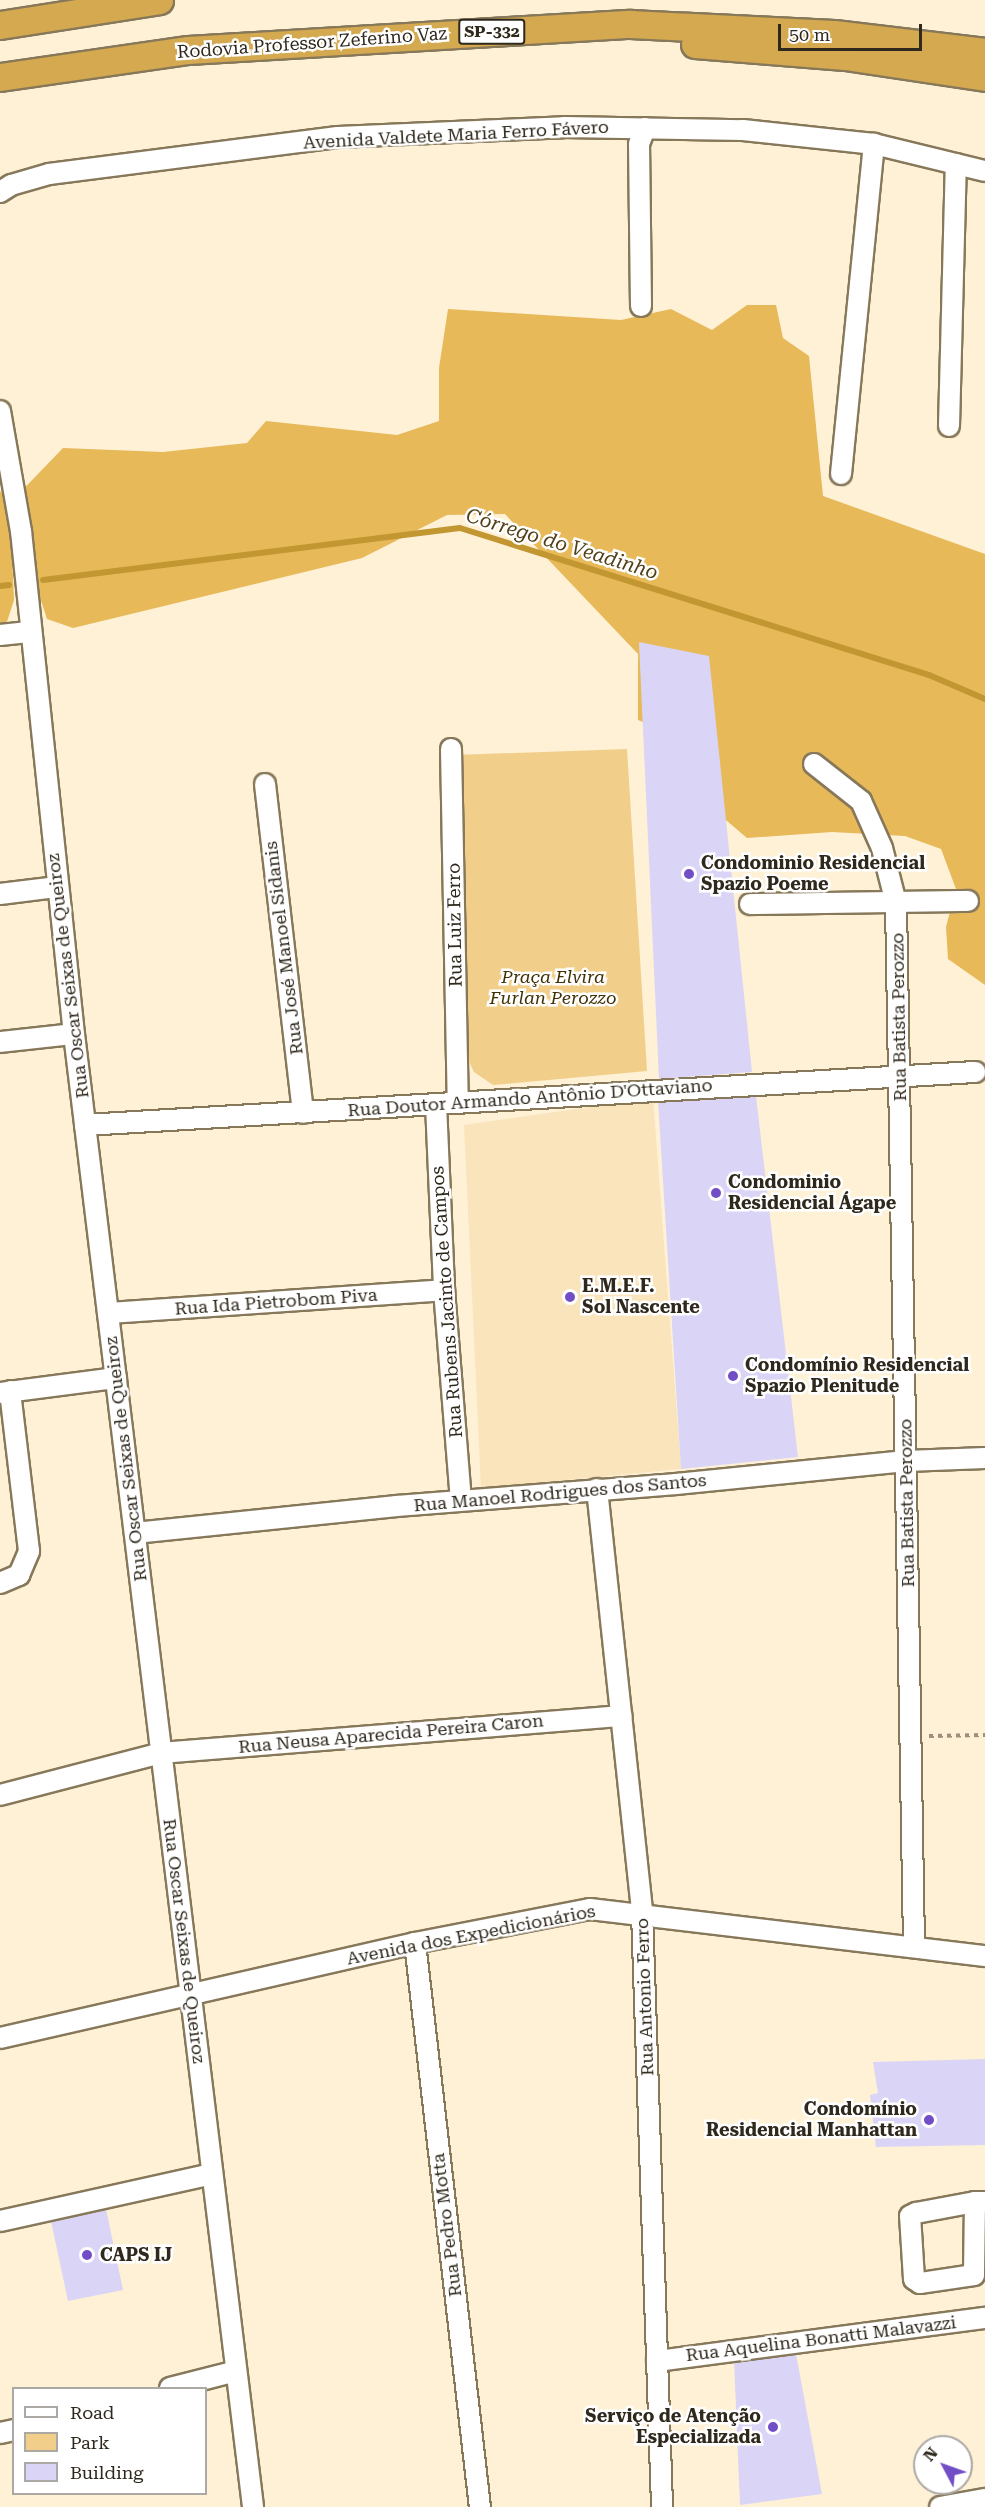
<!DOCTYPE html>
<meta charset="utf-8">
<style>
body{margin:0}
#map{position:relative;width:985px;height:2507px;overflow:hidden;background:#fef1d6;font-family:"Roboto Serif",serif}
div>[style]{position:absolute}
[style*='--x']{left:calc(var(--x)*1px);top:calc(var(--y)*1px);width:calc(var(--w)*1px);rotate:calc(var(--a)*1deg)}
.built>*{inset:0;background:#f9e4bc}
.green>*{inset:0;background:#f1cf8b}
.forest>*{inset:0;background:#e7b959}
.stream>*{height:6px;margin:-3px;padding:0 3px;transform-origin:3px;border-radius:3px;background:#c29631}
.building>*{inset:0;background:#dad5f7}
.path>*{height:4px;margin-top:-2px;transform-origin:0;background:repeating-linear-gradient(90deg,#9a907c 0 4.5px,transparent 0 9px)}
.roads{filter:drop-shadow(2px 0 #87785a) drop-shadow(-2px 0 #87785a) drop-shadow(0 2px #87785a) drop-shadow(0 -2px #87785a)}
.minor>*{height:20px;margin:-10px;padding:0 10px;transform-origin:10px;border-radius:10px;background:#fff}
.highway>*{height:27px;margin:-13.5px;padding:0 13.5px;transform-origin:13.5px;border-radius:13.5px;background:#d4a94f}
.dots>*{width:16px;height:16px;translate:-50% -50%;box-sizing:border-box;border:3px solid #fff;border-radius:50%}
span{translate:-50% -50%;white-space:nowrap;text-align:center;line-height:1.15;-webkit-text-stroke:5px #fff;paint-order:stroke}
.shield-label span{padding:2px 4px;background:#fff;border:2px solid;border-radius:4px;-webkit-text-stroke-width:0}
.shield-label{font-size:16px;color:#2f281c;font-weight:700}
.street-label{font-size:18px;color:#2f281c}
.poi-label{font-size:18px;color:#2f281c;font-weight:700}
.left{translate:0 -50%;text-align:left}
.right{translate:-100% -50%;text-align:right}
.park-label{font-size:18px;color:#423005;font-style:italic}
.water-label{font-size:20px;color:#534018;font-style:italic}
.legend{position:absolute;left:12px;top:2387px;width:195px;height:108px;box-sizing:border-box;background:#fff;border:2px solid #aca9a4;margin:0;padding:8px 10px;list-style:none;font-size:18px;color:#2f281c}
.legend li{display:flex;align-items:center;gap:12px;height:30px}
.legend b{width:30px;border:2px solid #aca9a4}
.north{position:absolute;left:913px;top:2435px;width:60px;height:60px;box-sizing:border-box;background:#fff;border:2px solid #aca9a4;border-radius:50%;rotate:311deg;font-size:16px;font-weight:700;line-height:24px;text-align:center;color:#2f281c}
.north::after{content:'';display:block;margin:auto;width:21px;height:27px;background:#714dc6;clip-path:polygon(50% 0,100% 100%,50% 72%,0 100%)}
.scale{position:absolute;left:778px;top:24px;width:144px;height:27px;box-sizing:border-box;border:3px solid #2f281c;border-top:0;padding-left:8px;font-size:18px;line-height:21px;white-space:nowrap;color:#2f281c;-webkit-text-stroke:4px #fff;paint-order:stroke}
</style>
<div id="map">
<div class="built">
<i style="clip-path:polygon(653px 1098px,681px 1469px,481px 1488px,464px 1125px)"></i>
</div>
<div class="green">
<i style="clip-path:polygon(627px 749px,647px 1071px,493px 1085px,474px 1072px,469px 1062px,454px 755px)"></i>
</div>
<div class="forest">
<i style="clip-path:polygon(747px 305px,776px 305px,783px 338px,809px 356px,823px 496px,985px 554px,985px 985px,948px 959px,946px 927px,956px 889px,941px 849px,905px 836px,832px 832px,747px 838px,700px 798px,676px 735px,638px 720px,638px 654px,505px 514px,447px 515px,362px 558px,73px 628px,47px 619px,31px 570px,12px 555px,14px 600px,5px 628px,0 628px,0 491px,11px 502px,63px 448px,163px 452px,247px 443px,266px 421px,397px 435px,439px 421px,439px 368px,448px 309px,621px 320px,671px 309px,712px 330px)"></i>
</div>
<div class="stream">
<i style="--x:43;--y:580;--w:420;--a:-7.1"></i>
<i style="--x:460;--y:528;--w:491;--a:17.4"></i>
<i style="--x:929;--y:675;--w:61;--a:23.2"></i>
<i style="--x:0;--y:586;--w:9;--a:-6"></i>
</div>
<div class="building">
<i style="clip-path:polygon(639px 642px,709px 656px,752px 1072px,659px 1079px)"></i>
<i style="clip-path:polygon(756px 1096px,798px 1457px,681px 1469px,658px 1101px)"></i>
<i style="clip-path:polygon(985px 2059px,985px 2145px,876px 2147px,870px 2095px,878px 2093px,873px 2062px)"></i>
<i style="clip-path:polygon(106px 2209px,123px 2290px,68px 2301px,51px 2221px)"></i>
<i style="clip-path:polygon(796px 2354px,822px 2494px,740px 2505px,734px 2360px)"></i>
</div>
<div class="path">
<i style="--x:929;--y:1736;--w:56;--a:-1"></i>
</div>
<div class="roads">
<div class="minor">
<i style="--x:0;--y:192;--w:13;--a:-32"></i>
<i style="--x:11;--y:185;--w:40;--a:-16"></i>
<i style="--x:49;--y:174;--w:291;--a:-7.3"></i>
<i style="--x:338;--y:137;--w:226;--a:-2.5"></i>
<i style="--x:564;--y:127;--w:179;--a:1"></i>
<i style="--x:743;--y:130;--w:132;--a:6.1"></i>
<i style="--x:874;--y:144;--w:114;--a:13.7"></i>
<i style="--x:641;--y:306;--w:162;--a:-90.7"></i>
<i style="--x:639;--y:144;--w:17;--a:-69"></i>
<i style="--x:0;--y:411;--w:122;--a:80.1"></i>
<i style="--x:21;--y:531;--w:506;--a:83.99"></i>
<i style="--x:74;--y:1034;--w:1484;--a:83.07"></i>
<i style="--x:949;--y:426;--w:262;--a:-88.5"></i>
<i style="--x:841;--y:474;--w:332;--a:-84.3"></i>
<i style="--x:0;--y:635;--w:31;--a:-6"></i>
<i style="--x:451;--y:749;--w:353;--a:88.9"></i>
<i style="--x:814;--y:764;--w:60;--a:38.2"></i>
<i style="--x:861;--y:801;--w:51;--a:65.9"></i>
<i style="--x:882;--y:848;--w:57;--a:75.7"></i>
<i style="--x:896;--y:903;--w:1044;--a:89.01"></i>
<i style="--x:265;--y:784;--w:331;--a:83.4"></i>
<i style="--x:0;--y:894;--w:56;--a:-7.1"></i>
<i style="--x:750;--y:904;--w:218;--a:-0.8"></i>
<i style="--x:0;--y:1042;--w:74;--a:-6.2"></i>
<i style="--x:436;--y:1104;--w:186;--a:87.5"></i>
<i style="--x:444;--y:1290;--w:211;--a:85.4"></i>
<i style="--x:85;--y:1125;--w:892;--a:-3.41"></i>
<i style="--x:108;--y:1313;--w:337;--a:-3.9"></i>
<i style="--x:0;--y:1393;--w:117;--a:-7.4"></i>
<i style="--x:597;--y:1489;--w:425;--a:83.9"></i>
<i style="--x:642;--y:1912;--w:595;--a:88.07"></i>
<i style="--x:135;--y:1533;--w:263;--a:-5.9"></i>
<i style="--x:397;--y:1506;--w:280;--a:-4.5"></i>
<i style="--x:676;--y:1484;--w:231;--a:-5.7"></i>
<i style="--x:906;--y:1461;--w:79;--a:-2.2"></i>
<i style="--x:0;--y:1583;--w:21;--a:-23"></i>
<i style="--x:19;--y:1575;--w:26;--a:-67"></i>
<i style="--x:29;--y:1551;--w:161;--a:-96.8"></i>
<i style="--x:0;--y:1795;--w:166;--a:-14.6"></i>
<i style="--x:161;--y:1753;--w:462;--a:-4.6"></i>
<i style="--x:415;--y:1943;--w:568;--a:83.43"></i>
<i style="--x:0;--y:2038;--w:426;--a:-12.9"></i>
<i style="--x:415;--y:1943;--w:178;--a:-11"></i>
<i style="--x:590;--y:1909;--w:398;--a:6.8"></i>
<i style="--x:975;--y:2202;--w:73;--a:90.8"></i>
<i style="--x:974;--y:2275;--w:55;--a:171.6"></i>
<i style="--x:920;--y:2283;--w:7;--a:-146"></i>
<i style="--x:914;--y:2279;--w:63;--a:-93.6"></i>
<i style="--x:910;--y:2216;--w:7;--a:-27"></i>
<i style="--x:916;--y:2213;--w:60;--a:-10.6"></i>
<i style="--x:975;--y:2202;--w:10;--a:0"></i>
<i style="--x:0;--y:2221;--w:217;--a:-12.5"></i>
<i style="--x:657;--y:2361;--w:331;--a:-7.5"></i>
<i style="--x:170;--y:2388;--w:68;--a:-14.4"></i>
<i style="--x:0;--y:2433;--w:14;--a:-12"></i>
<i style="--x:940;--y:2507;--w:46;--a:-10.1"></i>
</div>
<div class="highway">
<i style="--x:0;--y:25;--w:161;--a:-8.9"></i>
<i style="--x:695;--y:44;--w:150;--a:4.6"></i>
<i style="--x:845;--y:56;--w:142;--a:8.5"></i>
<i style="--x:0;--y:77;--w:190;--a:-8.2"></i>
<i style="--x:188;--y:50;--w:443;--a:-3.4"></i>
<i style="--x:630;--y:24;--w:204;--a:2.8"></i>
<i style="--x:834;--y:34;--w:152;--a:6.8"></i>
</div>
</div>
<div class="dots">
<i style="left:689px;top:874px;background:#714dc6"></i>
<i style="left:716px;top:1193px;background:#714dc6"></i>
<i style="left:570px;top:1297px;background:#714dc6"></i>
<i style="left:733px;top:1376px;background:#714dc6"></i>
<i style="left:929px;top:2120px;background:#714dc6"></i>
<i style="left:87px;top:2255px;background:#714dc6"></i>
<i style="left:773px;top:2427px;background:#714dc6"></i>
</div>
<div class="shield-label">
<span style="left:492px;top:32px">SP-332</span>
</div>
<div class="street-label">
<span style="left:312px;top:43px;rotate:-4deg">Rodovia Professor Zeferino Vaz</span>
<span style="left:456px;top:135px;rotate:-3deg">Avenida Valdete Maria Ferro Fávero</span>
<span style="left:455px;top:925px;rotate:-91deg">Rua Luiz Ferro</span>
<span style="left:284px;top:948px;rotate:-97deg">Rua José Manoel Sidanis</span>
<span style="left:68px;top:976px;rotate:-97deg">Rua Oscar Seixas de Queiroz</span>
<span style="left:899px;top:1017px;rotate:-91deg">Rua Batista Perozzo</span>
<span style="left:530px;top:1098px;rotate:-4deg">Rua Doutor Armando Antônio D'Ottaviano</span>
<span style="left:276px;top:1302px;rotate:-4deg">Rua Ida Pietrobom Piva</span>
<span style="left:447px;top:1302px;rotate:-94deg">Rua Rubens Jacinto de Campos</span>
<span style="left:126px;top:1459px;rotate:-97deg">Rua Oscar Seixas de Queiroz</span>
<span style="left:560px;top:1493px;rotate:-5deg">Rua Manoel Rodrigues dos Santos</span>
<span style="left:907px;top:1503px;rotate:-91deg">Rua Batista Perozzo</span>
<span style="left:391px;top:1734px;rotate:-5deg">Rua Neusa Aparecida Pereira Caron</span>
<span style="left:471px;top:1935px;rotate:-11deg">Avenida dos Expedicionários</span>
<span style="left:184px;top:1941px;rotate:83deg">Rua Oscar Seixas de Queiroz</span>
<span style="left:645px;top:1997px;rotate:-92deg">Rua Antonio Ferro</span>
<span style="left:447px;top:2225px;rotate:-97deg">Rua Pedro Motta</span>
<span style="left:821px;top:2339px;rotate:-7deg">Rua Aquelina Bonatti Malavazzi</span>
</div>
<div class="poi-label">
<span class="left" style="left:701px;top:874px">Condominio Residencial<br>Spazio Poeme</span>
<span class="left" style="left:728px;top:1193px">Condominio<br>Residencial Ágape</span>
<span class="left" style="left:582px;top:1297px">E.M.E.F.<br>Sol Nascente</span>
<span class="left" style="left:745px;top:1376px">Condomínio Residencial<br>Spazio Plenitude</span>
<span class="right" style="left:917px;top:2120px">Condomínio<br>Residencial Manhattan</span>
<span class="left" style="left:100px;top:2255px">CAPS IJ</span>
<span class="right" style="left:761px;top:2427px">Serviço de Atenção<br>Especializada</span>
</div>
<div class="park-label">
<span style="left:553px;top:988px">Praça Elvira<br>Furlan Perozzo</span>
</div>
<div class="water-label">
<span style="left:562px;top:544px;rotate:17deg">Córrego do Veadinho</span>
</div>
<ul class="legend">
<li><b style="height:8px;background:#fff"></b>Road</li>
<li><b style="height:16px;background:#f1cf8b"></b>Park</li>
<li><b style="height:16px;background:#dad5f7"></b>Building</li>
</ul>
<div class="north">N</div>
<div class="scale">50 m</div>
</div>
